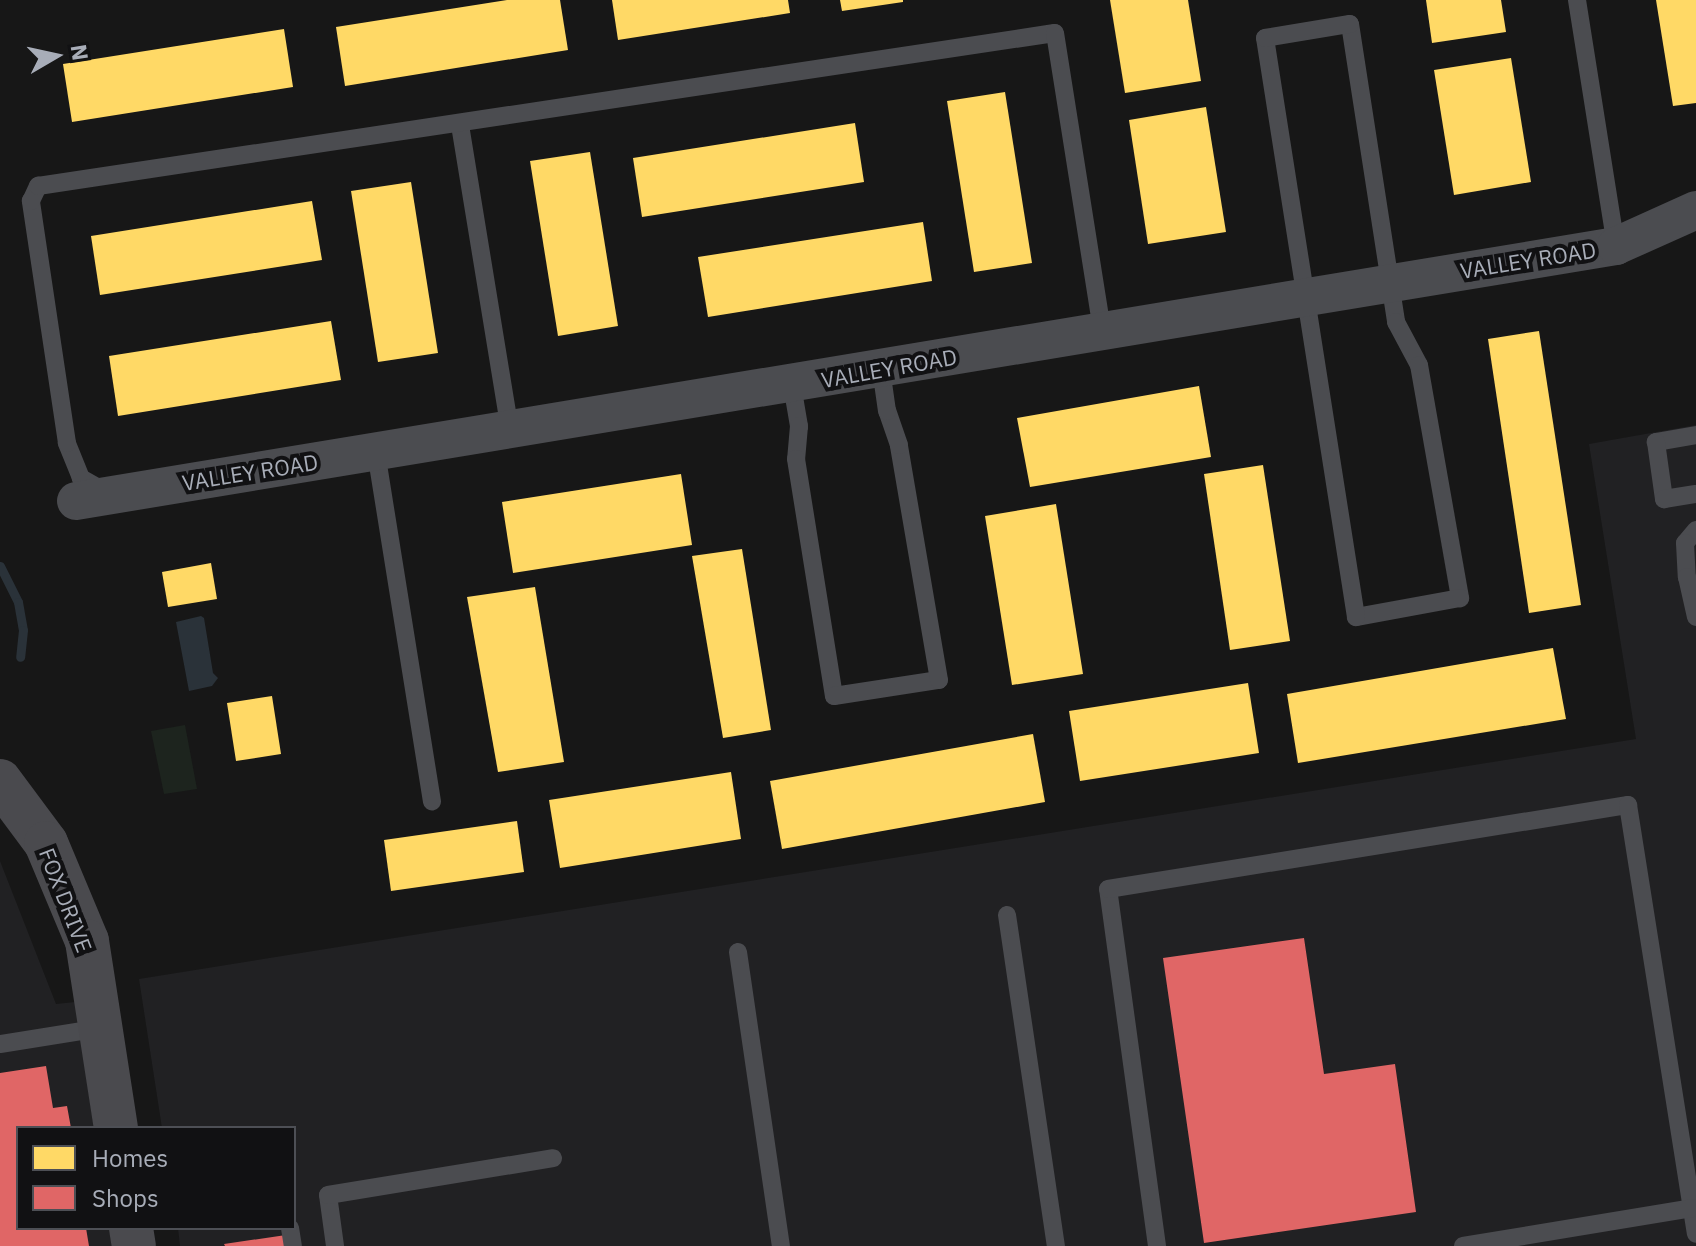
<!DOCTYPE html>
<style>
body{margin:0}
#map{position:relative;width:1696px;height:1246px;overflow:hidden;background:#171717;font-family:"IBM Plex Sans",sans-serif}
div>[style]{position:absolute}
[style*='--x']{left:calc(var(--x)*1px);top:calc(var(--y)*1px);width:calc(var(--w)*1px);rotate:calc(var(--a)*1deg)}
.built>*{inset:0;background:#212123}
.green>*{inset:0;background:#1d241e}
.water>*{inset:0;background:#2a3239}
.homes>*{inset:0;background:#ffd966}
.shops>*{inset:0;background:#e06666}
.stream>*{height:9px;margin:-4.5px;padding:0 4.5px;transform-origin:4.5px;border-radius:4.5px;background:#2a3239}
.lane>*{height:18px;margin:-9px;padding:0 9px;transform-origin:9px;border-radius:9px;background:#4b4c50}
.street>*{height:38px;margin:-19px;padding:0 19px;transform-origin:19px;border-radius:19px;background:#4b4c50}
.secondary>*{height:44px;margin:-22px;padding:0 22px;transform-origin:22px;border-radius:22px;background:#4a4a4e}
span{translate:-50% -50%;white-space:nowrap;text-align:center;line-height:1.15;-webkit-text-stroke:8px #111113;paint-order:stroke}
.street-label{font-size:22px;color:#a8adb8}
.legend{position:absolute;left:16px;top:1126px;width:280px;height:104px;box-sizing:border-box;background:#111113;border:2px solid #4d4f55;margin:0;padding:10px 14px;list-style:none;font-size:24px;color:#a8adb8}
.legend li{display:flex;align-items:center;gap:16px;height:40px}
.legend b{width:40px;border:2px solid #4d4f55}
.north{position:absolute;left:16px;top:16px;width:80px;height:80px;-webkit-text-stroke:6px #111113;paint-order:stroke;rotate:81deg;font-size:22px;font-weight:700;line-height:32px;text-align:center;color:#a8adb8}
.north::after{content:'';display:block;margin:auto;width:28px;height:36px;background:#a8adb8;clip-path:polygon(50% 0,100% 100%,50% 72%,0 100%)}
</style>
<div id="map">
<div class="built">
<i style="clip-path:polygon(1696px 425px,1696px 1246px,180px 1246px,178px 1228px,294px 1228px,294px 1128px,162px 1128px,139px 979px,1636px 739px,1589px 444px)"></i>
<i style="clip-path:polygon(0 861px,56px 1004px,75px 1002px,94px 1128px,18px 1128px,18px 1228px,109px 1228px,112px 1246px,0 1246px)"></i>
</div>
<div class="green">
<i style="clip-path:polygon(185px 725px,197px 789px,164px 794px,151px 731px)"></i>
</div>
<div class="water">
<i style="clip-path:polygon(201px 616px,204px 618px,213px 673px,218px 678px,212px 686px,189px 691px,176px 622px)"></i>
</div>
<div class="homes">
<i style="clip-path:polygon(507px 0,560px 0,568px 50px,345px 86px,336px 27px)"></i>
<i style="clip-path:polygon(612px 0,788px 0,790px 13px,618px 40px)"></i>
<i style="clip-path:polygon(840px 0,903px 0,903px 2px,842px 11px)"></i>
<i style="clip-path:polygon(1110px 0,1188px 0,1201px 81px,1125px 93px)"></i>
<i style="clip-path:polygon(1426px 0,1501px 0,1506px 32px,1432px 43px)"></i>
<i style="clip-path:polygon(1656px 0,1696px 0,1696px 103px,1673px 106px)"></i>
<i style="clip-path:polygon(284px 29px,293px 87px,72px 122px,63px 64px)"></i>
<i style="clip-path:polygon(1511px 58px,1531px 182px,1454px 195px,1434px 70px)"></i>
<i style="clip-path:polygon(1005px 92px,1032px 263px,974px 272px,947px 101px)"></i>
<i style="clip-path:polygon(1206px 107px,1226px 232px,1148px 244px,1129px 120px)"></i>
<i style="clip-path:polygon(855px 123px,864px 182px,642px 217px,633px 158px)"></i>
<i style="clip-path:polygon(590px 152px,618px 326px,558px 336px,530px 161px)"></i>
<i style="clip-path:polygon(411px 182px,438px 353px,378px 362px,351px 191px)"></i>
<i style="clip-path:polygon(312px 201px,322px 260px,100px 295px,91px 236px)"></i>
<i style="clip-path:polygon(923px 222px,932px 281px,708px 317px,698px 257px)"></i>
<i style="clip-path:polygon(331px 321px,341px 380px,118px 416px,109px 356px)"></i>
<i style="clip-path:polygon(1539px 331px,1581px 605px,1529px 613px,1488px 339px)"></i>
<i style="clip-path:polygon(1199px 386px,1211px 457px,1030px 487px,1017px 418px)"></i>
<i style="clip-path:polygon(1263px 465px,1290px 641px,1230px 650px,1204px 474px)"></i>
<i style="clip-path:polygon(681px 474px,692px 545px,513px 573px,502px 502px)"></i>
<i style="clip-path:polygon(1056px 504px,1083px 674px,1012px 685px,985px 516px)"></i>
<i style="clip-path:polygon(742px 549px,771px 730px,723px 738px,692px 556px)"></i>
<i style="clip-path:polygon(211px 563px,217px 599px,168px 607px,162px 572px)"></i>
<i style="clip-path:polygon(535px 587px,564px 762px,498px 772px,467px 597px)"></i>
<i style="clip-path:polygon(1553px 648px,1566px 719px,1298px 763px,1287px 694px)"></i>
<i style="clip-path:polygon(1248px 683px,1259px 753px,1080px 781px,1069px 711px)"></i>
<i style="clip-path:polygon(272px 696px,281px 754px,236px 761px,227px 703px)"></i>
<i style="clip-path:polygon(1033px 734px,1045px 802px,782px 849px,770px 781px)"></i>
<i style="clip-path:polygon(731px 772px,741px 839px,560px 868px,549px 800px)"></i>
<i style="clip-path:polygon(517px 821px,524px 872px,391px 891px,384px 840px)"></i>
</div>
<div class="shops">
<i style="clip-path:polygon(1304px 938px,1324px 1074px,1395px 1064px,1416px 1212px,1204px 1243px,1163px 958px)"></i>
<i style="clip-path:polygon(46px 1066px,53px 1108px,67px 1106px,71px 1128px,18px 1128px,18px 1228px,86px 1228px,89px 1246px,0 1246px,0 1073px)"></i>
<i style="clip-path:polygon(286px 1235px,288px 1246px,225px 1246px,224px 1244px)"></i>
</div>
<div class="stream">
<i style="--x:0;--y:566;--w:40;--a:63.4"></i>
<i style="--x:18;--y:602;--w:28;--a:80"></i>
<i style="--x:23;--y:630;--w:27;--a:96"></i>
</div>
<div class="lane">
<i style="--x:1577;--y:0;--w:249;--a:81"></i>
<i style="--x:1350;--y:24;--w:302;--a:81.2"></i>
<i style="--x:1396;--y:322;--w:49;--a:61.9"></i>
<i style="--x:1419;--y:365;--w:237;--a:80"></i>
<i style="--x:1460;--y:598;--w:106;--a:169.6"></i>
<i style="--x:1356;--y:617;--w:586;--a:-98.93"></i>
<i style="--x:1265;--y:38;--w:86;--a:-9.4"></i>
<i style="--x:460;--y:125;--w:309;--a:80.7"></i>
<i style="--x:792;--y:385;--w:42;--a:80.3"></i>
<i style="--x:799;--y:426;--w:33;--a:95"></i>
<i style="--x:796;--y:459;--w:240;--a:80.9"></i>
<i style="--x:834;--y:696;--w:106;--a:-8.7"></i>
<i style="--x:939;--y:680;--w:238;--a:-99.7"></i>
<i style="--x:899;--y:445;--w:36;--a:-109"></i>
<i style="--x:887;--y:411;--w:42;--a:-98.1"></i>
<i style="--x:1696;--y:435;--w:41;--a:170.1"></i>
<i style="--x:1656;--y:442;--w:58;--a:82"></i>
<i style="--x:1664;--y:499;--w:32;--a:-9"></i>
<i style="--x:376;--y:452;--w:354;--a:80.9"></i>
<i style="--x:106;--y:492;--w:29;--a:-151"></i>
<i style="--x:81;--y:478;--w:38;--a:-112"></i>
<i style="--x:67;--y:443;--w:245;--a:-98.5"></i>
<i style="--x:31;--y:201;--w:17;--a:-65"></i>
<i style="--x:38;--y:186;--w:1028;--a:-8.56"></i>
<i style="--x:1055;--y:33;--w:302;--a:81"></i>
<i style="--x:1696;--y:530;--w:17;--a:130"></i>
<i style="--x:1685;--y:543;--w:34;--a:87"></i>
<i style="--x:1687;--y:577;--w:41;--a:77.3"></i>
<i style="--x:1007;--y:915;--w:335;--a:81.6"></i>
<i style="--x:738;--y:952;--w:297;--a:81.7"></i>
<i style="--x:0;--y:1044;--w:101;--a:-9.1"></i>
<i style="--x:290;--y:1228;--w:18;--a:81"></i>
<i style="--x:335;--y:1246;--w:51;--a:-97.8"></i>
<i style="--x:328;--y:1195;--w:228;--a:-9.3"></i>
<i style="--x:1157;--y:1246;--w:360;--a:-97.8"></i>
<i style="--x:1108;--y:889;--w:527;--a:-9.18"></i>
<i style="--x:1628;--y:805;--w:434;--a:81"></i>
<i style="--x:1463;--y:1246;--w:232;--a:-9.4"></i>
</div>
<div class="street">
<i style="--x:76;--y:501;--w:1561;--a:-9.4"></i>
<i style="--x:1616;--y:246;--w:88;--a:-24.2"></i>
</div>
<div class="secondary">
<i style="--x:0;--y:781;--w:77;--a:53.4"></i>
<i style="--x:46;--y:843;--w:106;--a:67.3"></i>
<i style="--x:87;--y:941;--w:189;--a:81.2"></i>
<i style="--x:131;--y:1228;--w:18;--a:81"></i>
</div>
<div class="street-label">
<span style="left:1528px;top:260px;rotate:-9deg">VALLEY ROAD</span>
<span style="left:889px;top:368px;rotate:-10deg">VALLEY ROAD</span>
<span style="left:250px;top:472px;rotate:-9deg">VALLEY ROAD</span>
<span style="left:66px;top:900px;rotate:69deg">FOX DRIVE</span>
</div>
<ul class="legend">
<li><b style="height:22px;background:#ffd966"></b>Homes</li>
<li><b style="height:22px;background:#e06666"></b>Shops</li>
</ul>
<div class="north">N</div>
</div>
